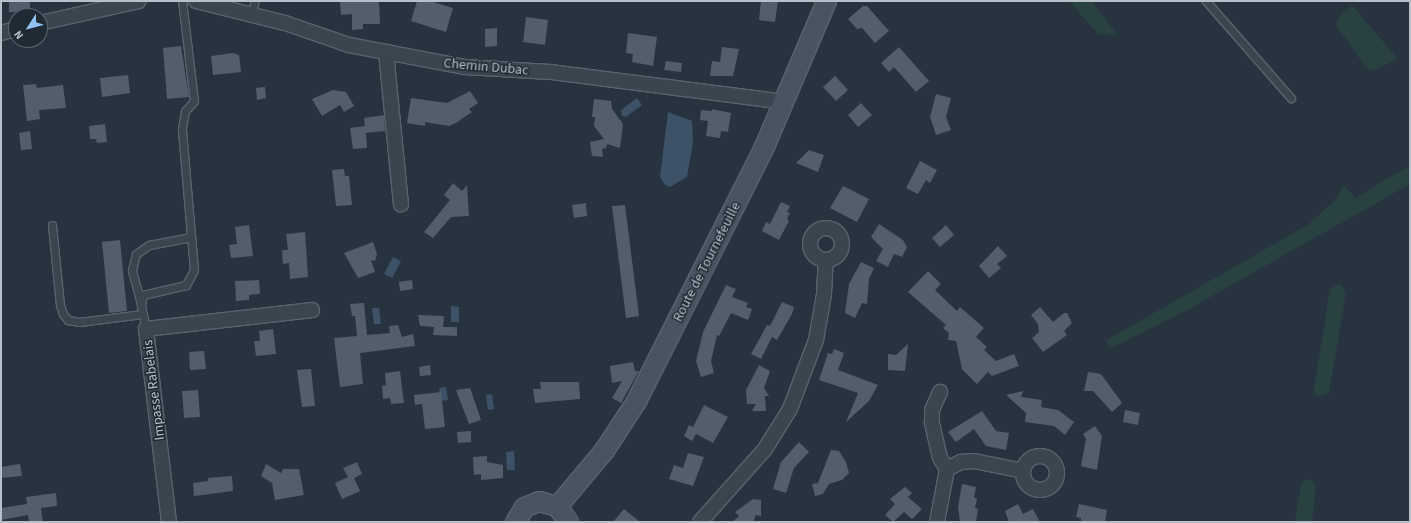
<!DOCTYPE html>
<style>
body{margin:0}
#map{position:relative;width:1411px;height:523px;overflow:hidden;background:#27333f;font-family:"Source Sans 3",sans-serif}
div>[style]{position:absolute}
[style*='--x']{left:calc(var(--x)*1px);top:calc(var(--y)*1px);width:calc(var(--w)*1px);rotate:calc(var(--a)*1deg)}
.green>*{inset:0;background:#2a4141}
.water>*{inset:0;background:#3d5267}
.building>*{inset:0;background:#525e6c}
.roads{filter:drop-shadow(1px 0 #59636c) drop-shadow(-1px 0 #59636c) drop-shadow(0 1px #59636c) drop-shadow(0 -1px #59636c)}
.lane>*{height:7px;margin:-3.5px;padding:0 3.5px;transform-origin:3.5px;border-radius:3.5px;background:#3b454f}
.street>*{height:14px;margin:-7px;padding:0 7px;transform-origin:7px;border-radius:7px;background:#3b454f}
.street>.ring{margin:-7px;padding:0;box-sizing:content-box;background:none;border:14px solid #3b454f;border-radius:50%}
.secondary>*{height:19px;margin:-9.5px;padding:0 9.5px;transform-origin:9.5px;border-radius:9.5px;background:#495462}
span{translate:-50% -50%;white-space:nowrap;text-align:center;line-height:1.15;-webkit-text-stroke:3px #1f2a34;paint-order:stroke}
.street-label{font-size:14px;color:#b7c0c9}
.frame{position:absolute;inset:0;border:2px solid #b7c0c9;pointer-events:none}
.north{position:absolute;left:8px;top:8px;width:40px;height:40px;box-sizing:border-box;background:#1f2a34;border:1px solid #5c6670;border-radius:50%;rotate:234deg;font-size:11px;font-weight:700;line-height:16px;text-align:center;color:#b7c0c9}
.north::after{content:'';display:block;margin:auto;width:14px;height:18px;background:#93c0f3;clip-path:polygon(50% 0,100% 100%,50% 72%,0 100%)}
</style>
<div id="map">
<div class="green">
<i style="clip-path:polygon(1069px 1px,1091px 1px,1118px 35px,1098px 34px)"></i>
<i style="clip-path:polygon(1352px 5px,1398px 59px,1372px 71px,1366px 68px,1336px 25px,1342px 13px)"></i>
<i style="clip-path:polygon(1410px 165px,1410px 184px,1189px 309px,1111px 348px,1105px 341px,1309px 224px,1336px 199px,1344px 185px,1355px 198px)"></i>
<i style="clip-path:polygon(1339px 284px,1346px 292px,1329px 393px,1321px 396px,1313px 395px,1330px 289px)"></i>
<i style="clip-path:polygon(1309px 479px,1316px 484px,1312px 522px,1295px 522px,1301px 483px)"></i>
</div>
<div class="water">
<i style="clip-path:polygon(637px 98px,642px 105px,626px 117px,622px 116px,621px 110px)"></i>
<i style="clip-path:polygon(668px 112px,692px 121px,693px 143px,687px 177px,670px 187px,665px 185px,660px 177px)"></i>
<i style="clip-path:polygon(393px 257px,401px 261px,392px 278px,384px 274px)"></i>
<i style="clip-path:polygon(451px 306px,459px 307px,459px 322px,451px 322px)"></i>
<i style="clip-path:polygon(372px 308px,379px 308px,381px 324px,374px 324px)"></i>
<i style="clip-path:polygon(446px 387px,448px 400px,441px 401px,439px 388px)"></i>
<i style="clip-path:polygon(492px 394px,494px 409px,488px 410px,486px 395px)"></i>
<i style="clip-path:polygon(514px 451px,515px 470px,507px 470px,506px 452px)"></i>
</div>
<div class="building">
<i style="clip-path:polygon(9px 1px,30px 1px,30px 12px,9px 12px)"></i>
<i style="clip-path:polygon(340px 1px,379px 1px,380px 24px,363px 24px,363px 29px,352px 30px,352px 14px,341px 15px)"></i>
<i style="clip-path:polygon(417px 1px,430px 1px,453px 8px,446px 32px,411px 21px)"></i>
<i style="clip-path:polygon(761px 1px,778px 1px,775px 22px,759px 20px)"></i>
<i style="clip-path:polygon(863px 6px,867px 6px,889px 31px,875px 43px,862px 28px,857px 29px,848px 19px)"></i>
<i style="clip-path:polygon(526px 17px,548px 20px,545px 45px,523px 42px)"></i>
<i style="clip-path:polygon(497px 28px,497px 46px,485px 47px,485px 29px)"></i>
<i style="clip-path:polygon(628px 33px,657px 37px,653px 66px,632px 62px,633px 54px,626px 53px)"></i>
<i style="clip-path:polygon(181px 46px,189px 97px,167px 99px,163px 48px)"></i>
<i style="clip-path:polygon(722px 47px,739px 49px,733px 76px,710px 76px,712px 61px,720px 62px)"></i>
<i style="clip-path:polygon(899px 47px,929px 81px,916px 92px,894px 67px,889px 72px,881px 63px)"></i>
<i style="clip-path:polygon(233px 53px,239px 55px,241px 72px,213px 75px,211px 56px)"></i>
<i style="clip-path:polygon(666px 61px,682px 63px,681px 72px,664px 70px)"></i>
<i style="clip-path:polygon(128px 75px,130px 93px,102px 97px,100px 78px)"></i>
<i style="clip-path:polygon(835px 76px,848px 90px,836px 101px,823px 87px)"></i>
<i style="clip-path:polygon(36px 84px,37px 88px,63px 85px,66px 108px,39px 110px,40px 119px,27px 121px,23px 85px)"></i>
<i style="clip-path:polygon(265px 87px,266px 98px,257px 100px,256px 88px)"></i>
<i style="clip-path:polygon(333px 90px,346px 92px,354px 106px,344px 112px,340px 105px,322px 116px,312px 99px)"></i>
<i style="clip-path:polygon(470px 91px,478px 103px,469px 109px,472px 112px,456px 123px,449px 126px,425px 122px,425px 126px,407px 123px,411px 98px,447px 103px)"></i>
<i style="clip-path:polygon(936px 94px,951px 98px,946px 117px,951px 130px,936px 135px,930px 117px)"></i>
<i style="clip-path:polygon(594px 99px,611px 101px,612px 109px,623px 124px,620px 148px,607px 144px,606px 148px,602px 149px,603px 157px,592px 156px,590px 142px,604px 139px,594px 126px,595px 117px,592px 117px)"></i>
<i style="clip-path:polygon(861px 103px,872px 115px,858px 127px,848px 115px)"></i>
<i style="clip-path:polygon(712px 109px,731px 113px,728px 132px,721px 131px,720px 138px,706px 136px,708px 121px,700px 120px,701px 110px,712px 111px)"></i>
<i style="clip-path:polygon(384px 115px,385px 131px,366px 133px,367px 148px,353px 149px,350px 128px,365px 126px,364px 118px)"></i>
<i style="clip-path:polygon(105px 124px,107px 142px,97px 143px,96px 139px,90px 139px,89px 126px)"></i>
<i style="clip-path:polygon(30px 131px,32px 149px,21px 150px,19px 133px)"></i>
<i style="clip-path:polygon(809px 150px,824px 155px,818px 172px,796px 163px)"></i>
<i style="clip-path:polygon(920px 161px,937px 170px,930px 183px,926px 180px,918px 194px,906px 188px)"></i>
<i style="clip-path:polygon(344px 169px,345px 176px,349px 176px,352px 205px,336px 206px,332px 170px)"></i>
<i style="clip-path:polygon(453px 183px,462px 191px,467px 185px,469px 216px,451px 217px,433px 238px,424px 232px,450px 200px,444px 195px)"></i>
<i style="clip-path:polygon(843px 186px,869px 199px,857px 222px,830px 208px)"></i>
<i style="clip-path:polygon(781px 202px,790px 206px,787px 212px,790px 213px,787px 219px,789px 221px,779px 240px,762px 231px,766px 222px,770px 224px)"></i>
<i style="clip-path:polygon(586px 203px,587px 216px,574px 218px,572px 205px)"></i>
<i style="clip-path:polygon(625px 205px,639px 316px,626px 318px,612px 206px)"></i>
<i style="clip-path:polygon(879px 224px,903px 240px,907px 247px,902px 257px,894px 254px,888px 267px,876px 261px,883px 249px,871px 237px)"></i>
<i style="clip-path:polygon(249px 225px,253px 256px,231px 258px,229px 245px,237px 244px,235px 227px)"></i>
<i style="clip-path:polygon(946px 225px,954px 235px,940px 247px,932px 238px)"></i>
<i style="clip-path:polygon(305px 232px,308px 277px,290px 279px,289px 263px,283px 264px,282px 250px,288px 250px,286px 234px)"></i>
<i style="clip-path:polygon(120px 240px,127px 311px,109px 313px,102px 242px)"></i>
<i style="clip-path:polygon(373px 242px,377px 254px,375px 261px,371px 260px,375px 272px,358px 278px,344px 253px)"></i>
<i style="clip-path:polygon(998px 246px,1007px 256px,997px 264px,1001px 268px,989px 278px,979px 266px)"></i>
<i style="clip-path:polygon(861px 262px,874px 268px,869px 279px,867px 304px,862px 303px,855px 318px,845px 313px,849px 284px)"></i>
<i style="clip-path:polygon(928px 271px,941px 284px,935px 290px,957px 311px,960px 307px,984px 328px,976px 337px,987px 347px,984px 350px,996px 361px,1014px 354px,1019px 366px,992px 376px,988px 372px,977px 384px,962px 369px,956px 341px,948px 340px,949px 333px,943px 328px,946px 325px,908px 292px)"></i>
<i style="clip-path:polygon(259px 280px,260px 294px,249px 295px,249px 300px,236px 301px,235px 281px)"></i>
<i style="clip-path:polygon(412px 280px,413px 289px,400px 291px,399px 282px)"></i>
<i style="clip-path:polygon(726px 285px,736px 289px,732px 297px,748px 303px,746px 307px,752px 309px,748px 320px,731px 313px,719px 336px,717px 335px,711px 361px,714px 373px,701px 377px,696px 361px,703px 332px)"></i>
<i style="clip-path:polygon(782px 302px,794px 307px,792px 314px,777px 340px,772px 337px,761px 359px,751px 354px,767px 325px,770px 326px)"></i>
<i style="clip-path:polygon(364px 303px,367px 335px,390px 333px,389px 326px,398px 325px,402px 337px,413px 334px,415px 346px,360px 353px,363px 384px,340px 387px,334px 338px,357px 336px,355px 316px,352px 316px,350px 304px)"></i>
<i style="clip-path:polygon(1040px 307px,1053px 322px,1064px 313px,1067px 313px,1072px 323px,1064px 331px,1067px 335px,1043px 352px,1032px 338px,1039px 332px,1038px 324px,1031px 315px)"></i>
<i style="clip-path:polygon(418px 315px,444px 316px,443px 327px,457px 327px,457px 336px,433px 335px,434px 327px,420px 326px)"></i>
<i style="clip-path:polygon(273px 329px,276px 354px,256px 356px,254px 341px,260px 341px,259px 331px)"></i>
<i style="clip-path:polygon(908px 344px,905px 371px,888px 370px,888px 354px,896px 355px)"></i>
<i style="clip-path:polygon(834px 349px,844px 353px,838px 370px,878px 385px,869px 401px,846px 422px,858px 393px,819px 380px,828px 353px,832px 354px)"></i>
<i style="clip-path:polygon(204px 351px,206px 369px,190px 370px,189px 352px)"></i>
<i style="clip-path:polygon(633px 362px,635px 371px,639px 371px,621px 403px,612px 398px,622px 381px,612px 383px,610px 366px)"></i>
<i style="clip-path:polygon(430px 365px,431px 375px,420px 376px,419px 367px)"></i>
<i style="clip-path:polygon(759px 365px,770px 371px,764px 388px,769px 396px,765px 396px,766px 411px,752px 411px,756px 404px,747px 404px,746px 390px)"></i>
<i style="clip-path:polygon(311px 369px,315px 406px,302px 407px,297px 370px)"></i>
<i style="clip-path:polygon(400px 371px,404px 403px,391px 404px,390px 398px,383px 399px,382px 386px,386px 385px,385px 373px)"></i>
<i style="clip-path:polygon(1088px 372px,1101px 374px,1122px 403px,1112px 412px,1093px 391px,1084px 391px)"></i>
<i style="clip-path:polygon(540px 382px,579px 382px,580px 399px,535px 403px,533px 389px,541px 389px)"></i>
<i style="clip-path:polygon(470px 388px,481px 420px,469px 424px,456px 390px)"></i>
<i style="clip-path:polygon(198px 390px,200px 417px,184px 418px,182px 391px)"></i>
<i style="clip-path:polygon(1023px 391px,1021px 397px,1042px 400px,1041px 407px,1058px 410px,1074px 422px,1065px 435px,1054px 426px,1025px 422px,1026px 413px,1006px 395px)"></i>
<i style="clip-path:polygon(441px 392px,445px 427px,425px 429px,422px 404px,415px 405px,414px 395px)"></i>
<i style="clip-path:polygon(704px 405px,728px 417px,713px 443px,696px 434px,692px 441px,684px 436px,689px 425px,693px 427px)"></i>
<i style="clip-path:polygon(1125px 410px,1140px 413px,1138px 425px,1123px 422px)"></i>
<i style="clip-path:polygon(982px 411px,996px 431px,1009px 433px,1006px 450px,986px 446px,974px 429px,956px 442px,948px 432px)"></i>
<i style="clip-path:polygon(1095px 426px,1102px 436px,1097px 470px,1081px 466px,1086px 439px,1083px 434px)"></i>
<i style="clip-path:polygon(471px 431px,471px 442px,458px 443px,457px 432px)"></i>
<i style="clip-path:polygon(799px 442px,809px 452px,794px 468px,786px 493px,773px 489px,781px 462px)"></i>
<i style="clip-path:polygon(831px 450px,839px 451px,846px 462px,849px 473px,842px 480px,829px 484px,823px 494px,815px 496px,812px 484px,818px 483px)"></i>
<i style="clip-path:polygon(688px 453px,704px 457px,693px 486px,669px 479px,674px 465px,683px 468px)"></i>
<i style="clip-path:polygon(487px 456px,487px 462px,503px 465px,503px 478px,481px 480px,481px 474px,474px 475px,473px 457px)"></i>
<i style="clip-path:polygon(357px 462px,362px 474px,354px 478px,360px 491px,342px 499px,335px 483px,348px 477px,343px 468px)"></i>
<i style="clip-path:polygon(20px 464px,22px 476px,1px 478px,1px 467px)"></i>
<i style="clip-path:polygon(266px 464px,281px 473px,283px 469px,299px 469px,304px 495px,275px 500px,272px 483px,261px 476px)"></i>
<i style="clip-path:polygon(232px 476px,233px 491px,194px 496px,193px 483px,208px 481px,208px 478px)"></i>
<i style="clip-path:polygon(962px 484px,976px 487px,974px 498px,977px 498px,975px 508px,978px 509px,976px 522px,960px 522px,958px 507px)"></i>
<i style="clip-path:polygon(905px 487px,912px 493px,908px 497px,922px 509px,912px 519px,904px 512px,893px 522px,885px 515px,895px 504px,890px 499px)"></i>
<i style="clip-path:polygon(56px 493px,57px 506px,41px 508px,43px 522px,29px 522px,28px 515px,1px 520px,1px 508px,27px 504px,26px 497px)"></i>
<i style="clip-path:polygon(753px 499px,761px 500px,761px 516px,756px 515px,753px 522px,732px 522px,739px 516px,735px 512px)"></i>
<i style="clip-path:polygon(1018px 504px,1023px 514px,1033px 509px,1040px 522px,1009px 522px,1005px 511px)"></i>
<i style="clip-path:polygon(1079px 504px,1107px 510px,1105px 522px,1081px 522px,1081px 518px,1076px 517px)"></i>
<i style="clip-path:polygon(624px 509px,640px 522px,613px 522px)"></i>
</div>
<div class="roads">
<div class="lane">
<i style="--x:1206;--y:1;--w:129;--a:48.8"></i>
<i style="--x:251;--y:14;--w:14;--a:-73"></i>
<i style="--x:52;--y:225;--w:80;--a:84.3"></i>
<i style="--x:60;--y:305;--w:9;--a:72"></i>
<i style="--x:63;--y:314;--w:8;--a:50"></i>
<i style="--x:68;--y:320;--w:11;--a:10"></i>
<i style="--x:79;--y:322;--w:64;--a:-7.1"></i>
<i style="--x:141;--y:304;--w:35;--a:-105"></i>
<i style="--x:132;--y:270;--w:16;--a:-76"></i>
<i style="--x:136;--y:254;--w:16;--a:-35"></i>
<i style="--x:149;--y:245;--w:43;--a:-10.8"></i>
<i style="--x:146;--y:329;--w:25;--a:-102"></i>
<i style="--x:141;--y:305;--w:10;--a:-79"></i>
<i style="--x:143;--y:295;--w:44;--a:-13.1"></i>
<i style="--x:186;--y:285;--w:17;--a:-62"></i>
<i style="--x:194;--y:270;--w:142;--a:-94.9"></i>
<i style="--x:182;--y:129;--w:18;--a:-81"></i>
<i style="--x:185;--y:111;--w:13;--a:-48"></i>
<i style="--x:194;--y:101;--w:101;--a:-96.8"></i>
</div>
<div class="street">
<i style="--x:196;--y:1;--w:92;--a:13.9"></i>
<i style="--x:285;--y:23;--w:68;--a:19"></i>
<i style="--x:349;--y:45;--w:117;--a:10.8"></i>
<i style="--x:464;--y:67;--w:87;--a:3.3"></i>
<i style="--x:551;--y:72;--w:235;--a:7.3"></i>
<i style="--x:40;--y:23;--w:101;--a:-12.5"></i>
<i style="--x:1;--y:33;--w:16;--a:-15"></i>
<i style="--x:386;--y:52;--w:153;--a:84.4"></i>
<i class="ring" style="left:810px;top:228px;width:18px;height:18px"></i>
<i class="ring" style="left:1023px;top:456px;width:20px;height:20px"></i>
<i style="--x:947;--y:469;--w:16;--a:-27"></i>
<i style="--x:961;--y:462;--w:13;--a:-4"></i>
<i style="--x:974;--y:461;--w:50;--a:11.5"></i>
<i style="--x:169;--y:522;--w:194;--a:-96.8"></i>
<i style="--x:146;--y:329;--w:167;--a:-6.5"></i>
<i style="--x:700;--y:522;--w:98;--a:-48.3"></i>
<i style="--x:765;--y:449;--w:47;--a:-58"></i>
<i style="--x:790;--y:409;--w:74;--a:-69.4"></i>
<i style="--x:816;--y:340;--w:47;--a:-80.1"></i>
<i style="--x:824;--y:294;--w:33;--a:-87"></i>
<i style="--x:937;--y:522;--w:54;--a:-79.3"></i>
<i style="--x:947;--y:469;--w:13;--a:-122"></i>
<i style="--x:940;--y:458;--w:37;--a:-103"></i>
<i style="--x:932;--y:422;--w:12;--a:-90"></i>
<i style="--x:932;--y:410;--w:20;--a:-66"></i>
</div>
<div class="secondary">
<i style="--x:557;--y:506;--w:73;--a:-50"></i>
<i style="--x:604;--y:450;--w:59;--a:-56.9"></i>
<i style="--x:636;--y:401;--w:288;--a:-63.3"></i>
<i style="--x:765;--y:144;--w:155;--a:-66.9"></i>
<i style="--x:515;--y:522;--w:17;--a:-59"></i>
<i style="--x:524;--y:507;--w:16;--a:-22"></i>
<i style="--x:539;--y:501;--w:19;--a:16"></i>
<i style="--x:557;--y:506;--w:19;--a:55"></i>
</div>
</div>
<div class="street-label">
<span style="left:486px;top:67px;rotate:5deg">Chemin Dubac</span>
<span style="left:707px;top:262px;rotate:-63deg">Route de Tournefeuille</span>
<span style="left:154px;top:390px;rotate:-97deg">Impasse Rabelais</span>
</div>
<div class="frame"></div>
<div class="north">N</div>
</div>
